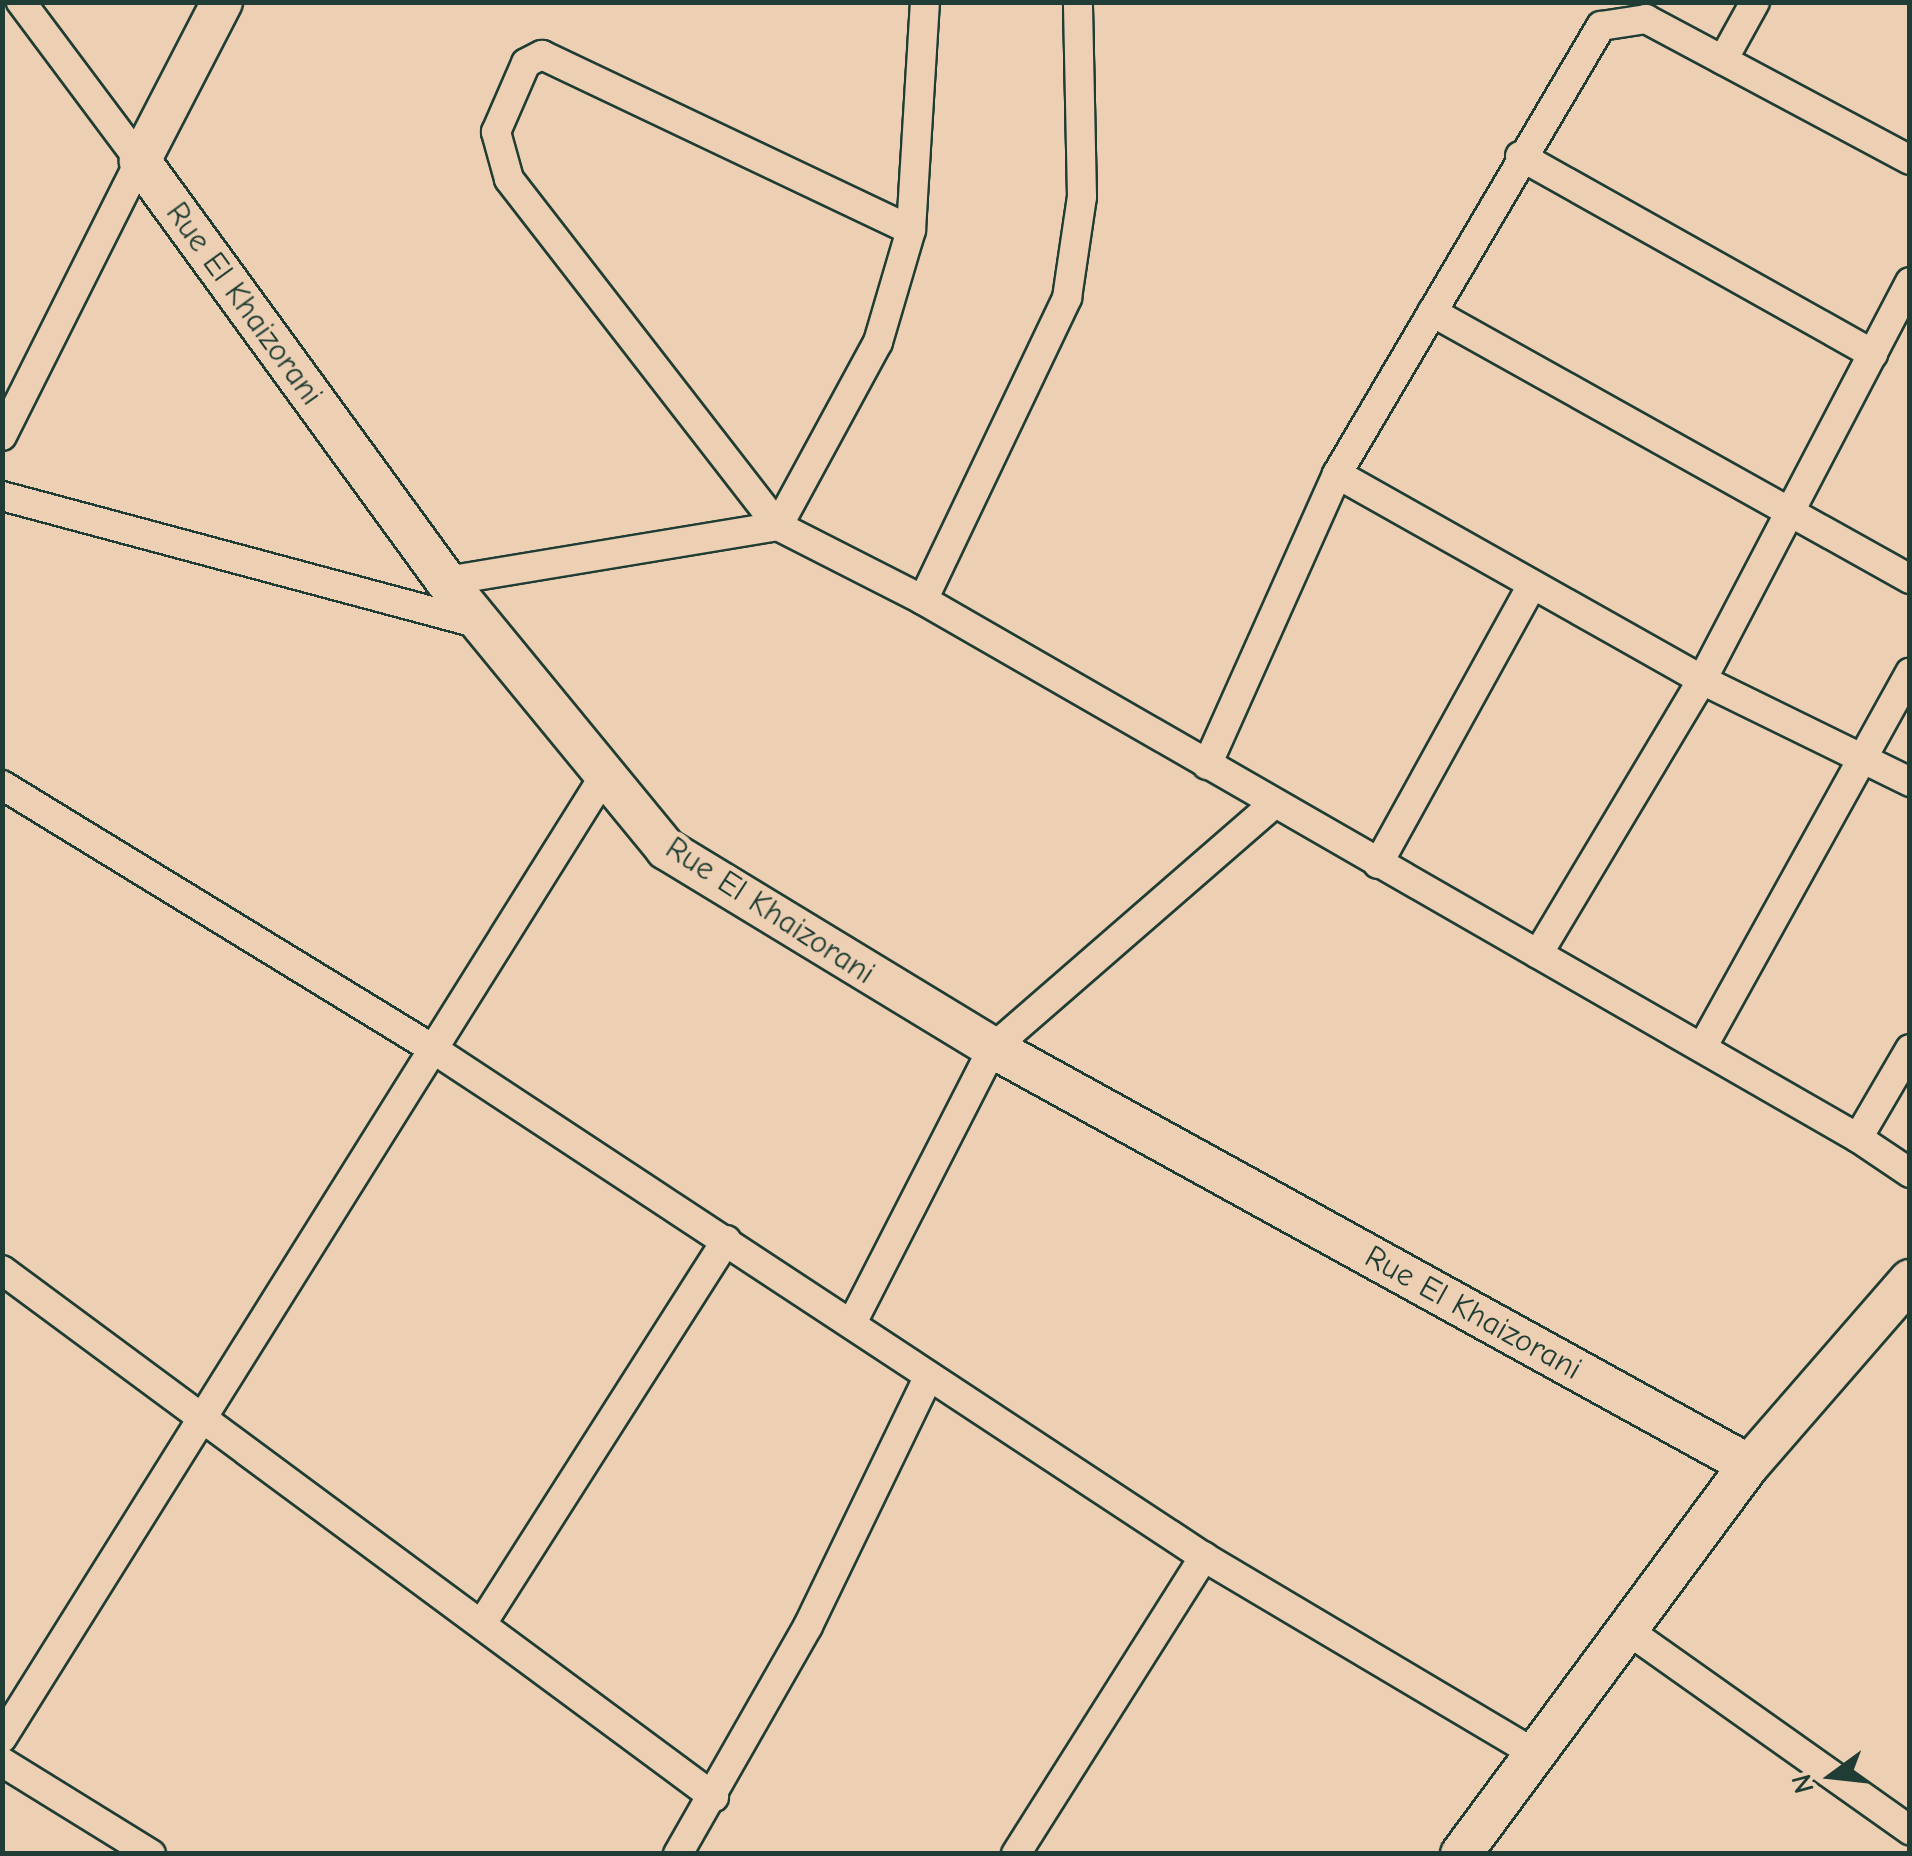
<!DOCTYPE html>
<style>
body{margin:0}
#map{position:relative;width:1912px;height:1856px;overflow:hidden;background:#edd0b3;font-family:"Comic Neue",sans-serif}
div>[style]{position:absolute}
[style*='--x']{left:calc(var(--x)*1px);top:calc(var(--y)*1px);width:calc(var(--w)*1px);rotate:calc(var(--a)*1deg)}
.roads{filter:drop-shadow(2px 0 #1f3d34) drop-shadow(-2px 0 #1f3d34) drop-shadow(0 2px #1f3d34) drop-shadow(0 -2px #1f3d34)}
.street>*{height:28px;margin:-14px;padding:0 14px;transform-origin:14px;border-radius:14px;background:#edd0b3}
.secondary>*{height:40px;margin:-20px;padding:0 20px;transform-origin:20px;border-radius:20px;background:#edd0b3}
span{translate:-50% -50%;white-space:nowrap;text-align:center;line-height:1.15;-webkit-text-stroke:10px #edd0b3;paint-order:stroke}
.street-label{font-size:32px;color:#1f3d34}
.frame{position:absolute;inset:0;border:5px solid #1f3d34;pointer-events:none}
.north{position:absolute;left:1782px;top:1726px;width:100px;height:100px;-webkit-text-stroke:8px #edd0b3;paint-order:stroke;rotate:255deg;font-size:28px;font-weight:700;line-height:40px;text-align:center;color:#1f3d34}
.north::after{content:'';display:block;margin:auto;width:35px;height:45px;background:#1f3d34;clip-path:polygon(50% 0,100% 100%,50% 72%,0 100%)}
</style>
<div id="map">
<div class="roads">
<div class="street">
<i style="--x:1723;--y:60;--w:66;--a:-61.1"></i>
<i style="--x:1520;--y:156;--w:405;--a:29.3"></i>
<i style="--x:911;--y:230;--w:117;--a:106.4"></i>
<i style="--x:878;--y:342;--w:209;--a:118.5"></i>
<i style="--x:778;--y:526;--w:439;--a:-127.8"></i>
<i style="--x:509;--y:179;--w:49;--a:-105.5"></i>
<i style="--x:496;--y:132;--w:75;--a:-66.5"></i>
<i style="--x:526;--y:63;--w:18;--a:-27"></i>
<i style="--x:542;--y:55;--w:408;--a:25.4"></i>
<i style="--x:911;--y:230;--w:228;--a:-86.5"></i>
<i style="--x:1432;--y:312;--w:548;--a:29.19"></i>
<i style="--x:2;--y:436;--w:308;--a:-63.4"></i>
<i style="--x:140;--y:161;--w:199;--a:-126.8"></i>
<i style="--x:1337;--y:474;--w:419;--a:29.4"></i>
<i style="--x:1702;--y:680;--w:232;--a:26.1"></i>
<i style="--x:2;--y:496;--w:497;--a:15"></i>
<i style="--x:446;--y:581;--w:337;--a:-9.4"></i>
<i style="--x:778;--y:526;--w:163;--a:27"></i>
<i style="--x:923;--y:600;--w:335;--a:-64.5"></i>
<i style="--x:1067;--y:298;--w:102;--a:-81.6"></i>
<i style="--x:1082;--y:197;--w:195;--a:-91.2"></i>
<i style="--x:923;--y:600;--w:1079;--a:29.92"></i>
<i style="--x:1858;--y:1138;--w:103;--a:-59.7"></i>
<i style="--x:1207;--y:765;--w:319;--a:-65.9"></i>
<i style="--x:1337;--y:474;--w:520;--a:-59.49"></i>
<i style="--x:1601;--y:26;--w:46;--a:-8.8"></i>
<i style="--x:1646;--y:19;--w:299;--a:28.1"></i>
<i style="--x:2;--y:785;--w:505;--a:31.49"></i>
<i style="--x:433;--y:1049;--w:923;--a:33.38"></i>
<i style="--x:1204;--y:1557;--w:382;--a:30.7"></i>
<i style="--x:1378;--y:864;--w:319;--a:-61.1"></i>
<i style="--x:1538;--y:954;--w:319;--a:-59.1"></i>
<i style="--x:1702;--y:680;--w:449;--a:-62.4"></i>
<i style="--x:1703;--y:1046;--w:427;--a:-61"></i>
<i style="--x:1858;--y:1138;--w:63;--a:33.9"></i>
<i style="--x:2;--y:1270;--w:886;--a:36.51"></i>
<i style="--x:852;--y:1323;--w:309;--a:-62.9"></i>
<i style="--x:993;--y:1048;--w:371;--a:-41"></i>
<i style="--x:483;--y:1622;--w:453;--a:-57.5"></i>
<i style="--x:1623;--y:1627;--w:352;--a:35.3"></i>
<i style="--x:2;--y:1738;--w:1135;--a:-57.96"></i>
<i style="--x:2;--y:1762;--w:175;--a:31.7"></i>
<i style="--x:678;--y:1854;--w:262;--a:-60.3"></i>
<i style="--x:808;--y:1626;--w:276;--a:-64.2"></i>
<i style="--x:1016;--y:1854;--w:352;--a:-57.7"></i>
</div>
<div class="secondary">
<i style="--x:222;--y:2;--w:179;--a:117.3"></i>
<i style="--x:140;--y:161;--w:520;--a:53.92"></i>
<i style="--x:446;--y:581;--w:347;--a:50.6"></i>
<i style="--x:666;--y:849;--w:383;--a:31.3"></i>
<i style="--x:993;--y:1048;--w:863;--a:28.88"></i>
<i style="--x:1461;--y:1854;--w:484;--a:-53.5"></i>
<i style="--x:1749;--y:1465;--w:245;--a:-49"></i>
</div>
</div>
<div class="street-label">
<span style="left:244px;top:304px;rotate:54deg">Rue El Khaizorani</span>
<span style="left:770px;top:911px;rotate:33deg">Rue El Khaizorani</span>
<span style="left:1473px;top:1313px;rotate:29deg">Rue El Khaizorani</span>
</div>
<div class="frame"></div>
<div class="north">N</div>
</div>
